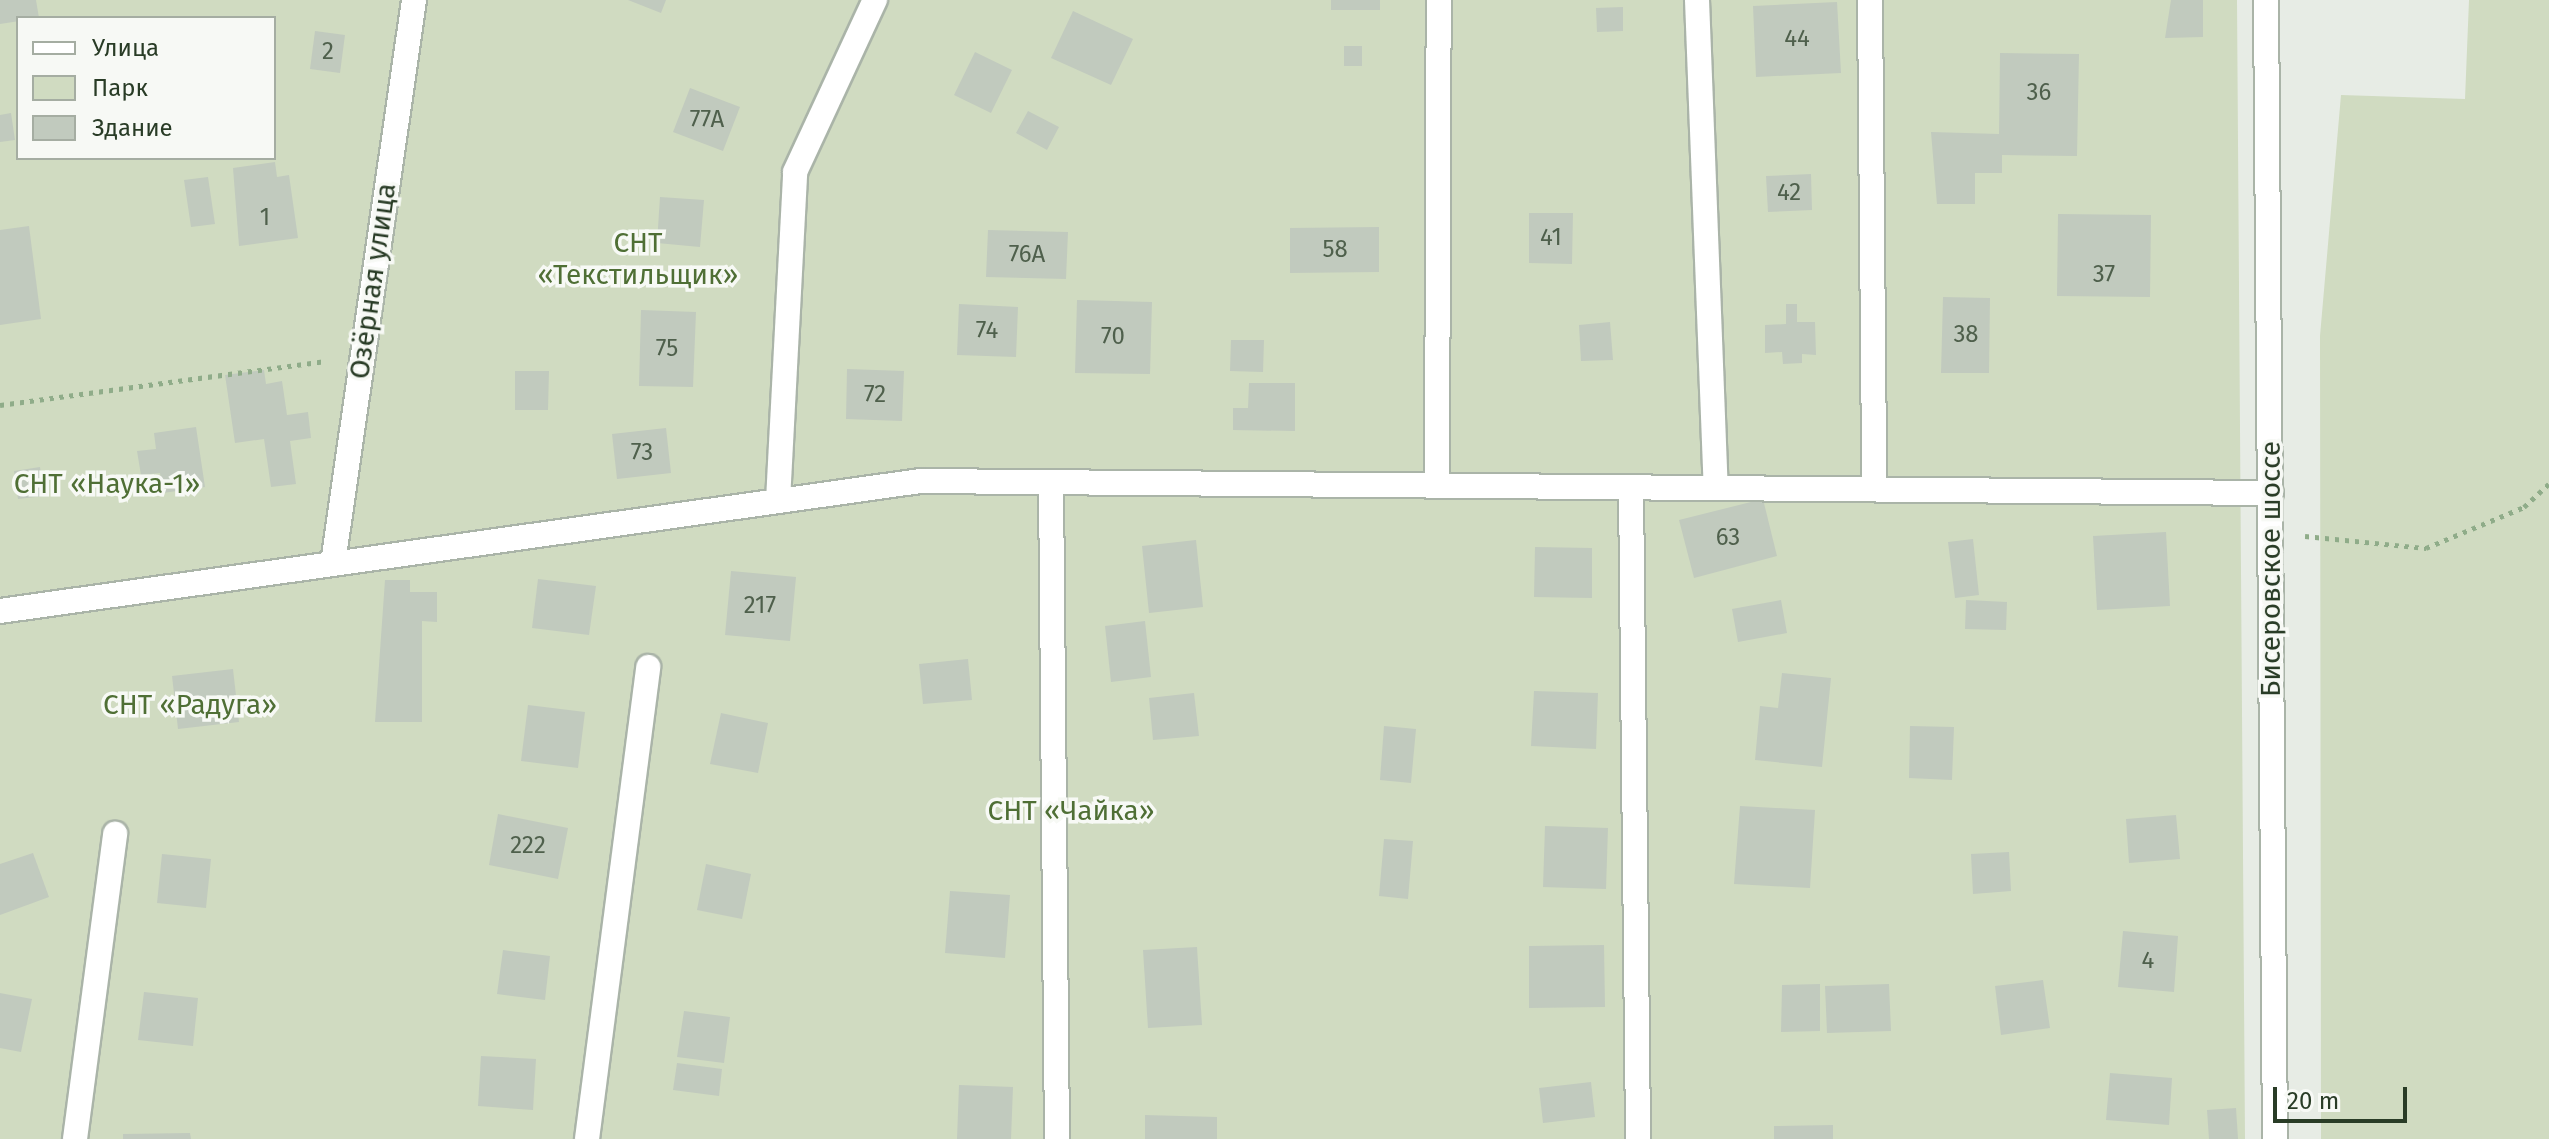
<!DOCTYPE html>
<meta charset="utf-8">
<style>
body{margin:0}
#map{position:relative;width:2549px;height:1139px;overflow:hidden;background:#e7ece5;font-family:"Fira Sans",sans-serif}
div>[style]{position:absolute}
[style*='--x']{left:calc(var(--x)*1px);top:calc(var(--y)*1px);width:calc(var(--w)*1px);rotate:calc(var(--a)*1deg)}
.green>*{inset:0;background:#d0dbc1}
.building>*{inset:0;background:#c1cabe}
.path>*{height:5px;margin-top:-2.5px;transform-origin:0;background:repeating-linear-gradient(90deg,#8fac89 0 4px,transparent 0 10px)}
.roads{filter:drop-shadow(2px 0 #aab4a8) drop-shadow(-2px 0 #aab4a8) drop-shadow(0 2px #aab4a8) drop-shadow(0 -2px #aab4a8)}
.lane>*{height:24px;margin:-12px;padding:0 12px;transform-origin:12px;border-radius:12px;background:#fff}
.street>*{height:24px;margin:-12px;padding:0 12px;transform-origin:12px;border-radius:12px;background:#fff}
.secondary>*{height:24px;margin:-12px;padding:0 12px;transform-origin:12px;border-radius:12px;background:#fff}
span{translate:-50% -50%;white-space:nowrap;text-align:center;line-height:1.15;-webkit-text-stroke:7px #f7f9f5;paint-order:stroke}
.number-label{font-size:24px;color:#4f604c}
.number-label span{-webkit-text-stroke-width:0}
.park-label{font-size:28px;color:#4f6f35}
.street-label{font-size:28px;color:#293c26}
.legend{position:absolute;left:16px;top:16px;width:260px;height:144px;box-sizing:border-box;background:#f7f9f5;border:2px solid #a5ada2;margin:0;padding:10px 14px;list-style:none;font-size:24px;color:#293c26}
.legend li{display:flex;align-items:center;gap:16px;height:40px}
.legend b{width:40px;border:2px solid #a5ada2}
.scale{position:absolute;left:2273px;top:1087px;width:134px;height:36px;box-sizing:border-box;border:4px solid #293c26;border-top:0;padding-left:10px;font-size:24px;line-height:28px;white-space:nowrap;color:#293c26;-webkit-text-stroke:6px #f7f9f5;paint-order:stroke}
</style>
<div id="map">
<div class="green">
<i style="clip-path:polygon(evenodd,0 0,2237px 0,2245px 1139px,0 1139px,0 0,18px 18px,274px 18px,274px 158px,18px 158px,18px 18px)"></i>
<i style="clip-path:polygon(2469px 0,2549px 0,2549px 1139px,2321px 1139px,2320px 336px,2341px 95px,2465px 99px)"></i>
</div>
<div class="building">
<i style="clip-path:polygon(0 0,36px 0,39px 18px,0 24px)"></i>
<i style="clip-path:polygon(628px 0,666px 0,661px 13px)"></i>
<i style="clip-path:polygon(1331px 0,1380px 0,1380px 10px,1331px 10px)"></i>
<i style="clip-path:polygon(2171px 0,2203px 0,2203px 37px,2165px 38px)"></i>
<i style="clip-path:polygon(1837px 2px,1841px 73px,1756px 77px,1753px 6px)"></i>
<i style="clip-path:polygon(1623px 7px,1623px 31px,1597px 32px,1596px 8px)"></i>
<i style="clip-path:polygon(1073px 11px,1133px 39px,1111px 85px,1051px 58px)"></i>
<i style="clip-path:polygon(315px 31px,345px 35px,340px 73px,310px 69px)"></i>
<i style="clip-path:polygon(1344px 46px,1362px 46px,1362px 66px,1344px 66px)"></i>
<i style="clip-path:polygon(975px 52px,1012px 70px,991px 113px,954px 95px)"></i>
<i style="clip-path:polygon(2000px 53px,2079px 54px,2077px 156px,2002px 155px,2002px 173px,1975px 173px,1975px 204px,1937px 204px,1931px 132px,1999px 134px)"></i>
<i style="clip-path:polygon(690px 88px,740px 107px,723px 151px,673px 132px)"></i>
<i style="clip-path:polygon(1028px 111px,1059px 127px,1047px 150px,1016px 133px)"></i>
<i style="clip-path:polygon(11px 113px,15px 140px,0 142px,0 115px)"></i>
<i style="clip-path:polygon(275px 162px,277px 177px,289px 175px,298px 238px,239px 246px,233px 168px)"></i>
<i style="clip-path:polygon(1811px 174px,1812px 210px,1768px 212px,1766px 176px)"></i>
<i style="clip-path:polygon(208px 177px,215px 224px,191px 227px,184px 180px)"></i>
<i style="clip-path:polygon(660px 197px,704px 200px,700px 247px,657px 243px)"></i>
<i style="clip-path:polygon(1529px 213px,1573px 213px,1572px 264px,1529px 263px)"></i>
<i style="clip-path:polygon(2058px 214px,2151px 215px,2150px 297px,2057px 296px)"></i>
<i style="clip-path:polygon(29px 226px,41px 319px,0 325px,0 230px)"></i>
<i style="clip-path:polygon(1379px 227px,1379px 272px,1290px 273px,1290px 228px)"></i>
<i style="clip-path:polygon(988px 230px,1068px 232px,1066px 279px,986px 277px)"></i>
<i style="clip-path:polygon(1943px 297px,1990px 298px,1989px 373px,1941px 373px)"></i>
<i style="clip-path:polygon(1077px 300px,1152px 302px,1150px 374px,1075px 373px)"></i>
<i style="clip-path:polygon(959px 304px,1018px 307px,1016px 357px,957px 355px)"></i>
<i style="clip-path:polygon(1786px 304px,1797px 304px,1797px 322px,1815px 322px,1816px 355px,1802px 354px,1802px 363px,1783px 364px,1782px 352px,1765px 353px,1765px 325px,1786px 324px)"></i>
<i style="clip-path:polygon(641px 310px,696px 312px,693px 387px,639px 386px)"></i>
<i style="clip-path:polygon(1610px 322px,1613px 360px,1581px 361px,1579px 325px)"></i>
<i style="clip-path:polygon(1231px 340px,1264px 340px,1263px 372px,1230px 371px)"></i>
<i style="clip-path:polygon(847px 369px,904px 371px,902px 421px,846px 419px)"></i>
<i style="clip-path:polygon(264px 370px,266px 384px,282px 381px,287px 415px,308px 412px,311px 438px,290px 441px,296px 484px,271px 487px,264px 439px,235px 443px,225px 375px)"></i>
<i style="clip-path:polygon(515px 371px,549px 371px,548px 410px,515px 410px)"></i>
<i style="clip-path:polygon(1249px 383px,1295px 383px,1295px 431px,1233px 430px,1233px 408px,1248px 408px)"></i>
<i style="clip-path:polygon(196px 427px,205px 487px,163px 493px,160px 473px,141px 475px,137px 451px,156px 449px,154px 433px)"></i>
<i style="clip-path:polygon(666px 428px,671px 473px,617px 479px,612px 434px)"></i>
<i style="clip-path:polygon(40px 467px,44px 496px,18px 499px,14px 471px)"></i>
<i style="clip-path:polygon(1763px 499px,1777px 556px,1694px 578px,1679px 520px)"></i>
<i style="clip-path:polygon(2166px 532px,2170px 606px,2097px 610px,2093px 536px)"></i>
<i style="clip-path:polygon(1973px 539px,1979px 595px,1955px 598px,1948px 542px)"></i>
<i style="clip-path:polygon(1196px 540px,1203px 607px,1149px 613px,1142px 546px)"></i>
<i style="clip-path:polygon(1535px 547px,1592px 548px,1592px 598px,1534px 597px)"></i>
<i style="clip-path:polygon(731px 571px,796px 577px,790px 641px,725px 635px)"></i>
<i style="clip-path:polygon(538px 579px,596px 586px,589px 635px,532px 628px)"></i>
<i style="clip-path:polygon(385px 580px,410px 580px,410px 592px,437px 592px,437px 622px,422px 621px,422px 722px,375px 722px)"></i>
<i style="clip-path:polygon(1781px 600px,1787px 633px,1738px 642px,1732px 609px)"></i>
<i style="clip-path:polygon(1966px 600px,2007px 602px,2006px 630px,1965px 629px)"></i>
<i style="clip-path:polygon(1145px 621px,1151px 677px,1111px 682px,1105px 626px)"></i>
<i style="clip-path:polygon(968px 659px,972px 700px,923px 704px,919px 664px)"></i>
<i style="clip-path:polygon(233px 669px,239px 722px,178px 729px,172px 676px)"></i>
<i style="clip-path:polygon(1782px 673px,1831px 678px,1822px 767px,1755px 760px,1760px 706px,1778px 708px)"></i>
<i style="clip-path:polygon(1534px 691px,1598px 693px,1596px 749px,1531px 746px)"></i>
<i style="clip-path:polygon(1194px 693px,1199px 736px,1153px 740px,1149px 698px)"></i>
<i style="clip-path:polygon(528px 705px,585px 712px,578px 768px,521px 761px)"></i>
<i style="clip-path:polygon(721px 713px,768px 723px,758px 773px,710px 764px)"></i>
<i style="clip-path:polygon(1384px 726px,1416px 729px,1411px 783px,1380px 780px)"></i>
<i style="clip-path:polygon(1910px 726px,1954px 727px,1952px 780px,1909px 778px)"></i>
<i style="clip-path:polygon(1740px 806px,1815px 810px,1810px 888px,1734px 884px)"></i>
<i style="clip-path:polygon(498px 814px,568px 828px,558px 879px,489px 865px)"></i>
<i style="clip-path:polygon(2176px 815px,2180px 859px,2129px 863px,2126px 819px)"></i>
<i style="clip-path:polygon(1545px 826px,1608px 828px,1606px 889px,1543px 887px)"></i>
<i style="clip-path:polygon(1384px 839px,1413px 841px,1408px 899px,1379px 896px)"></i>
<i style="clip-path:polygon(2009px 852px,2011px 891px,1973px 894px,1971px 854px)"></i>
<i style="clip-path:polygon(33px 853px,49px 897px,0 915px,0 864px)"></i>
<i style="clip-path:polygon(162px 854px,211px 859px,206px 908px,157px 903px)"></i>
<i style="clip-path:polygon(706px 864px,751px 874px,742px 919px,697px 910px)"></i>
<i style="clip-path:polygon(950px 891px,1010px 895px,1005px 958px,945px 953px)"></i>
<i style="clip-path:polygon(2123px 931px,2178px 936px,2174px 992px,2118px 987px)"></i>
<i style="clip-path:polygon(1604px 945px,1605px 1007px,1529px 1008px,1529px 946px)"></i>
<i style="clip-path:polygon(1197px 947px,1202px 1025px,1148px 1028px,1143px 950px)"></i>
<i style="clip-path:polygon(503px 950px,550px 956px,545px 1000px,497px 994px)"></i>
<i style="clip-path:polygon(2043px 980px,2050px 1028px,2001px 1035px,1995px 986px)"></i>
<i style="clip-path:polygon(1820px 984px,1820px 1031px,1781px 1032px,1782px 985px)"></i>
<i style="clip-path:polygon(1889px 984px,1891px 1031px,1827px 1033px,1825px 986px)"></i>
<i style="clip-path:polygon(144px 992px,198px 998px,193px 1046px,138px 1040px)"></i>
<i style="clip-path:polygon(0 993px,32px 999px,21px 1052px,0 1048px)"></i>
<i style="clip-path:polygon(684px 1011px,730px 1017px,724px 1063px,677px 1057px)"></i>
<i style="clip-path:polygon(481px 1056px,536px 1059px,533px 1110px,478px 1106px)"></i>
<i style="clip-path:polygon(677px 1063px,722px 1069px,719px 1096px,673px 1090px)"></i>
<i style="clip-path:polygon(2110px 1073px,2172px 1078px,2169px 1125px,2106px 1120px)"></i>
<i style="clip-path:polygon(1591px 1082px,1595px 1117px,1543px 1123px,1539px 1088px)"></i>
<i style="clip-path:polygon(959px 1085px,1013px 1087px,1011px 1139px,957px 1139px)"></i>
<i style="clip-path:polygon(2236px 1108px,2238px 1139px,2209px 1139px,2207px 1110px)"></i>
<i style="clip-path:polygon(1145px 1115px,1217px 1117px,1217px 1139px,1145px 1139px)"></i>
<i style="clip-path:polygon(1833px 1125px,1833px 1139px,1774px 1139px,1774px 1126px)"></i>
<i style="clip-path:polygon(190px 1133px,191px 1139px,123px 1139px,123px 1134px)"></i>
</div>
<div class="path">
<i style="--x:0;--y:405;--w:329;--a:-7.7"></i>
<i style="--x:2305;--y:536;--w:122;--a:5.7"></i>
<i style="--x:2426;--y:548;--w:106;--a:-22.7"></i>
<i style="--x:2524;--y:507;--w:34;--a:-43"></i>
</div>
<div class="roads">
<div class="lane">
<i style="--x:1697;--y:0;--w:487;--a:87.8"></i>
<i style="--x:1870;--y:0;--w:489;--a:89.5"></i>
</div>
<div class="street">
<i style="--x:1051;--y:482;--w:657;--a:89.48"></i>
<i style="--x:1437;--y:485;--w:485;--a:-89.8"></i>
<i style="--x:1631;--y:487;--w:652;--a:89.38"></i>
<i style="--x:778;--y:501;--w:329;--a:-87"></i>
<i style="--x:795;--y:172;--w:190;--a:-65.1"></i>
<i style="--x:333;--y:563;--w:569;--a:-81.81"></i>
<i style="--x:0;--y:611;--w:929;--a:-8.04"></i>
<i style="--x:920;--y:481;--w:1351;--a:0.51"></i>
<i style="--x:75;--y:1139;--w:308;--a:-82.5"></i>
<i style="--x:587;--y:1139;--w:476;--a:-82.6"></i>
</div>
<div class="secondary">
<i style="--x:2266;--y:0;--w:1139;--a:89.55"></i>
</div>
</div>
<div class="number-label">
<span style="left:1797px;top:39px">44</span>
<span style="left:328px;top:52px">2</span>
<span style="left:2039px;top:93px">36</span>
<span style="left:707px;top:120px">77А</span>
<span style="left:1789px;top:193px">42</span>
<span style="left:265px;top:218px">1</span>
<span style="left:1551px;top:238px">41</span>
<span style="left:1335px;top:250px">58</span>
<span style="left:1027px;top:255px">76А</span>
<span style="left:2104px;top:275px">37</span>
<span style="left:987px;top:331px">74</span>
<span style="left:1966px;top:335px">38</span>
<span style="left:1113px;top:337px">70</span>
<span style="left:667px;top:349px">75</span>
<span style="left:875px;top:395px">72</span>
<span style="left:642px;top:453px">73</span>
<span style="left:1728px;top:538px">63</span>
<span style="left:760px;top:606px">217</span>
<span style="left:528px;top:846px">222</span>
<span style="left:2148px;top:961px">4</span>
</div>
<div class="park-label">
<span style="left:638px;top:259px">СНТ<br>«Текстильщик»</span>
<span style="left:107px;top:484px">СНТ «Наука-1»</span>
<span style="left:190px;top:705px">СНТ «Радуга»</span>
<span style="left:1071px;top:811px">СНТ «Чайка»</span>
</div>
<div class="street-label">
<span style="left:373px;top:281px;rotate:-82deg">Озёрная улица</span>
<span style="left:2271px;top:569px;rotate:-90deg">Бисеровское шоссе</span>
</div>
<ul class="legend">
<li><b style="height:10px;background:#fff"></b>Улица</li>
<li><b style="height:22px;background:#d0dbc1"></b>Парк</li>
<li><b style="height:22px;background:#c1cabe"></b>Здание</li>
</ul>
<div class="scale">20 m</div>
</div>
